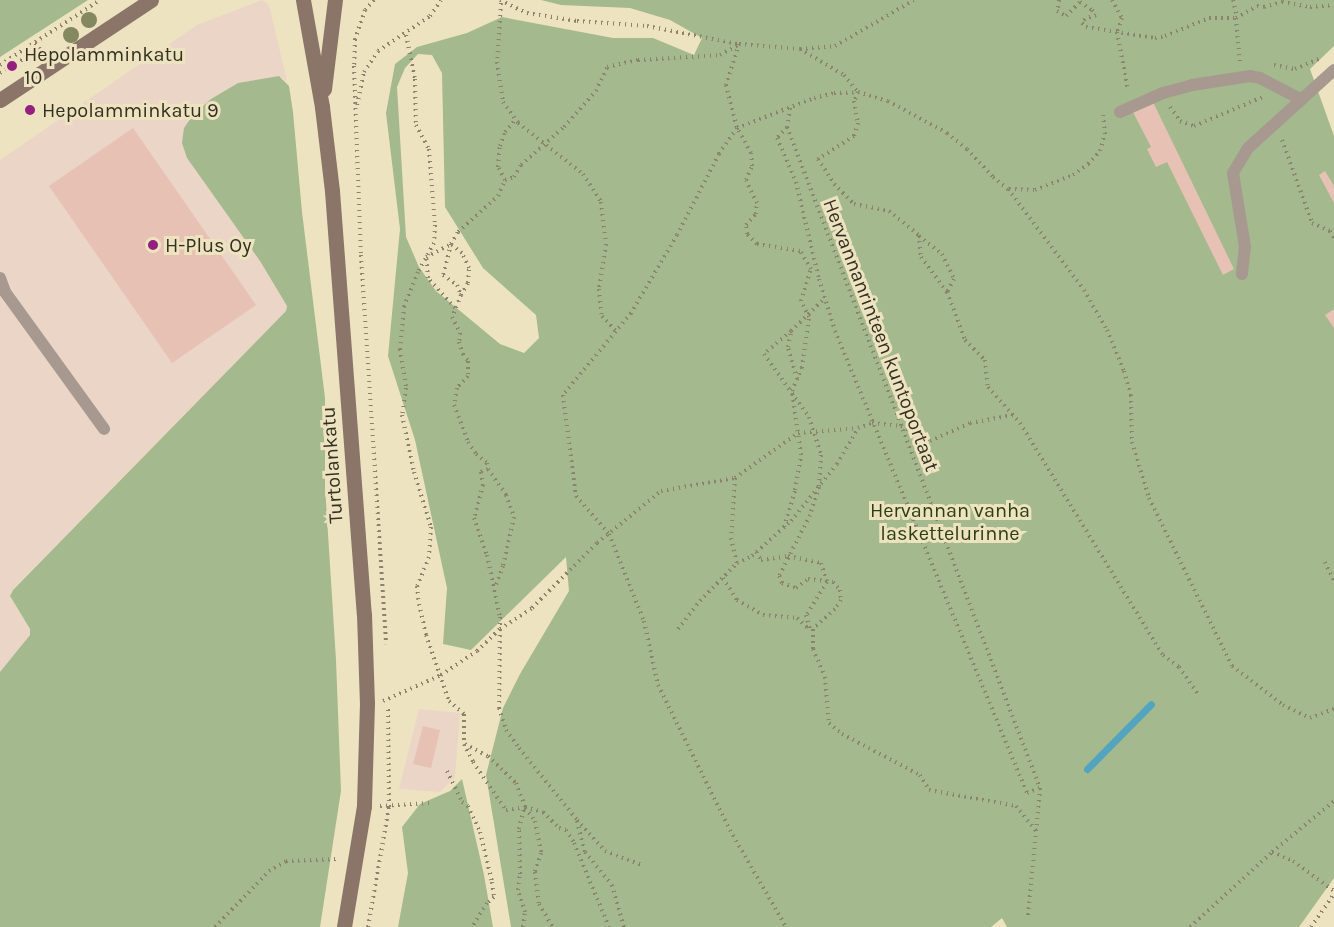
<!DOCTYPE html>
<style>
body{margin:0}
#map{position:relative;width:1334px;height:927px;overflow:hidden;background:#eee3c0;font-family:Karla,sans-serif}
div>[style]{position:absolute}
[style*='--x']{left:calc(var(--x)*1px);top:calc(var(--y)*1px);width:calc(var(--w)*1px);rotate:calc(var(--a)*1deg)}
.commercial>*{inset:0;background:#ead5c7}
.green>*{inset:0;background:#a4b98e}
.stream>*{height:7px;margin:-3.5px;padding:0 3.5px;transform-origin:3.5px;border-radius:3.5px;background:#53a4bf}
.building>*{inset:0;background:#e7c1b3}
.path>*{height:4px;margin-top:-2px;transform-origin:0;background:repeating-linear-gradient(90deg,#8b846c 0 1.5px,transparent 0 6px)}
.service>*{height:12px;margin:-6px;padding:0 6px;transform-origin:6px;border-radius:6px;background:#a79990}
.secondary>*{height:15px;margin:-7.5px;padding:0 7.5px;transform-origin:7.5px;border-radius:7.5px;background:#8a7568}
.trees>*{width:16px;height:16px;margin:-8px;border-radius:50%;background:#838861}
.dots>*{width:16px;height:16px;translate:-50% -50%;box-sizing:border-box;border:3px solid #eee3c0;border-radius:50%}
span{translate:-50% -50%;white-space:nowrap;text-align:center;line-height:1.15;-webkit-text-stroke:6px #eee3c0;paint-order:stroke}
.poi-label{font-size:20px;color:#332f21}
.left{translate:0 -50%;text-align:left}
.street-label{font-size:20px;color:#332f21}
.park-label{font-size:20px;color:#2c3e13}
</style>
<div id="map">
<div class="commercial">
<i style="clip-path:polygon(262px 0,269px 5px,287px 81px,279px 76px,238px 83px,211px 99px,192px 115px,182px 143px,187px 158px,260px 261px,287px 306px,286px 311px,13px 589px,10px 597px,30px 629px,30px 635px,0 672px,0 160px,197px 25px)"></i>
<i style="clip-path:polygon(419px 709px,460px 713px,455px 777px,440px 792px,399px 789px)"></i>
</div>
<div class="green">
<i style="clip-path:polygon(0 0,88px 0,0 57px)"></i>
<i style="clip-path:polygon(evenodd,541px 0,1334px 0,1334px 46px,1310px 69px,1334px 136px,1334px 878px,1299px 927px,1007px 927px,1002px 918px,991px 927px,511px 927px,486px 775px,503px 708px,520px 674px,569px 591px,566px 557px,471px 650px,443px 644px,447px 588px,415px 440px,388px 356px,400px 229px,386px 113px,395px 64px,417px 47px,467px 33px,502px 17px,613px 38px,653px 38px,694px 55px,702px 38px,670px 20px,630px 8px,561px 5px,541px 0,418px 54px,432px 55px,442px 73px,445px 207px,483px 268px,536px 315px,539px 338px,524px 353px,500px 344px,436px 291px,419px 267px,406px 237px,397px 87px,405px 68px,418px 54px)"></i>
<i style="clip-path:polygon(279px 76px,289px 86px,293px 112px,302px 212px,325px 398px,325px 486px,336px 660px,341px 791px,320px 927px,0 927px,0 672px,30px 635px,30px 629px,10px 596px,13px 590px,286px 311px,287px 306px,260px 261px,187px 158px,182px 143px,184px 128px,193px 115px,211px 99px,238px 83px)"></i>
<i style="clip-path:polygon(462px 779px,484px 875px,493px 927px,398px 927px,408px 873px,402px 827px,420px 804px,450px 791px)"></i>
</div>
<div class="stream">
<i style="--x:1087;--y:769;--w:91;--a:-45.4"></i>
</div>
<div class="building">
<i style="clip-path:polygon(1153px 102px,1234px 269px,1223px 275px,1167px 162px,1156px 167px,1147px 149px,1151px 147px,1133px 112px)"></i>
<i style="clip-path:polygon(133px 128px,256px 305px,172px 363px,49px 186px)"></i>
<i style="clip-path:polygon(1325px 171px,1334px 186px,1334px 203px,1319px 175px)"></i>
<i style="clip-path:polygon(1334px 309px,1334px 328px,1325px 315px)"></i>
<i style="clip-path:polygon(423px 726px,440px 730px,431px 768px,413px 764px)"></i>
</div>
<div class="path">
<i style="--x:374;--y:0;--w:13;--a:132"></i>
<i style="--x:365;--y:10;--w:31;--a:109"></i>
<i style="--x:355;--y:39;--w:27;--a:92"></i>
<i style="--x:354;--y:66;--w:189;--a:87.9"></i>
<i style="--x:361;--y:255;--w:390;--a:86.3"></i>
<i style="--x:500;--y:0;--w:30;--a:26"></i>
<i style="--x:527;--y:13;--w:51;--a:9.1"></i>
<i style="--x:577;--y:21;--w:70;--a:4.1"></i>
<i style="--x:647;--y:26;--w:94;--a:11.1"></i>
<i style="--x:739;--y:44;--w:61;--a:4.7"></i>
<i style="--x:800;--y:49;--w:35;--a:-5"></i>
<i style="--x:835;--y:46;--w:91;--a:-30.2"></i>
<i style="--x:1059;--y:0;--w:11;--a:100"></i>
<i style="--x:1057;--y:11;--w:10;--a:29"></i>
<i style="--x:1066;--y:16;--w:20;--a:-45"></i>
<i style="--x:1080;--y:2;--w:14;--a:34"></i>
<i style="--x:1092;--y:10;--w:6;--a:51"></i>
<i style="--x:1096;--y:15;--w:12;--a:160"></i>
<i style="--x:1085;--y:19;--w:5;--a:127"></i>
<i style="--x:1082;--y:23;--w:6;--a:45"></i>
<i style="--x:1086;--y:27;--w:70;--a:9.1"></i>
<i style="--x:1155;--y:38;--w:10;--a:-11"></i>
<i style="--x:1165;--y:36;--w:48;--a:-22.2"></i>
<i style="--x:1209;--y:18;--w:27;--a:0"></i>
<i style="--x:1236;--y:18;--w:24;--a:-30"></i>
<i style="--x:1257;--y:6;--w:7;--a:8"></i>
<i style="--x:1264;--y:7;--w:19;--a:-16"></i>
<i style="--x:1282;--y:2;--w:28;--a:10"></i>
<i style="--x:1310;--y:7;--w:24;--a:-5"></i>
<i style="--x:1112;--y:0;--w:21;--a:61"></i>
<i style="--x:1122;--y:18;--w:15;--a:110"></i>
<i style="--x:1117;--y:32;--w:59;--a:79.3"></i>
<i style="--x:1233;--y:0;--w:17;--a:77"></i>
<i style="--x:501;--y:3;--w:59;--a:93.9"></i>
<i style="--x:497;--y:62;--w:40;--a:81.5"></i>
<i style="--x:503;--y:102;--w:26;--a:54"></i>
<i style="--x:518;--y:123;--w:83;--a:38.1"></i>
<i style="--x:583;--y:174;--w:33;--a:57"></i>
<i style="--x:601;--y:202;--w:42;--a:83.2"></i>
<i style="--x:606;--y:244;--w:46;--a:98.8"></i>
<i style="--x:599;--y:289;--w:27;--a:84"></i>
<i style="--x:602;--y:316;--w:21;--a:47"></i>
<i style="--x:1236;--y:18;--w:44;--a:84.8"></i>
<i style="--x:406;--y:35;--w:45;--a:78.4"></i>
<i style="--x:415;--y:79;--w:46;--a:88.8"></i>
<i style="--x:416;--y:125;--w:27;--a:62"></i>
<i style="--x:429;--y:149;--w:76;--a:85.5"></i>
<i style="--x:435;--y:225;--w:18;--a:93"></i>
<i style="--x:434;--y:243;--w:33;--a:119"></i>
<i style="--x:418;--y:272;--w:37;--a:112"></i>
<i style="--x:404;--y:306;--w:43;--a:95.3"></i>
<i style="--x:400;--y:349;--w:39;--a:81"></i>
<i style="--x:406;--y:388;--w:27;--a:98"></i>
<i style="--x:402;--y:415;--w:58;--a:78.1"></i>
<i style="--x:414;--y:472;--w:58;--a:72.8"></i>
<i style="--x:431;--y:527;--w:30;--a:94"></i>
<i style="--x:429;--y:557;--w:31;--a:112"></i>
<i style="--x:417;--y:586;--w:18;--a:84"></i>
<i style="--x:419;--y:604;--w:32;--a:77"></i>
<i style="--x:426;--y:635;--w:70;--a:70.8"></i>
<i style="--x:449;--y:701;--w:20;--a:41"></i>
<i style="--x:464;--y:714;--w:30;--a:90"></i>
<i style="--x:464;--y:744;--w:20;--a:63"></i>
<i style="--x:473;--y:762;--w:58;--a:55.5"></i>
<i style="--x:506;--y:810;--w:19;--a:-9"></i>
<i style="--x:739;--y:44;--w:43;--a:107.6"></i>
<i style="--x:726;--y:85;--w:44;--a:75.7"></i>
<i style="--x:737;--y:128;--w:32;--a:125"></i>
<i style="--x:719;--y:154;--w:91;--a:117.4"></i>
<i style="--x:677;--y:235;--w:91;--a:120.5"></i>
<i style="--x:631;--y:313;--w:107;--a:129.7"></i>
<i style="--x:563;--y:395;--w:102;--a:82.7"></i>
<i style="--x:576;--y:496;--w:50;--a:49"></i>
<i style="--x:609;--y:534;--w:94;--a:68.1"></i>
<i style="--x:644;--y:621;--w:66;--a:77.7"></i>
<i style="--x:658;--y:685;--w:162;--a:63.6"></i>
<i style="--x:730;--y:830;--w:112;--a:60"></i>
<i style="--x:800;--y:49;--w:51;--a:30.6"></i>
<i style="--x:844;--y:75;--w:22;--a:51"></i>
<i style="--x:858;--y:92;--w:10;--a:114"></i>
<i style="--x:854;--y:101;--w:22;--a:80"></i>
<i style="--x:858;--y:123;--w:14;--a:107"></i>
<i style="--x:854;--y:136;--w:43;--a:147.4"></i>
<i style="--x:818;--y:159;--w:30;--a:57"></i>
<i style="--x:834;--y:184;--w:28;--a:45"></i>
<i style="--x:854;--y:204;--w:36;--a:11"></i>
<i style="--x:889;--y:211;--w:38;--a:39"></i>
<i style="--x:919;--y:235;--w:22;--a:85"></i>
<i style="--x:921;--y:257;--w:44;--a:53.4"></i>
<i style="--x:947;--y:292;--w:51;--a:69.4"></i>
<i style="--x:965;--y:340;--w:28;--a:45"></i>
<i style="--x:985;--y:360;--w:27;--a:84"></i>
<i style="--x:988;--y:387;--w:48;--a:48.4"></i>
<i style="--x:1020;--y:423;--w:273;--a:58.4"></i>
<i style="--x:1163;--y:655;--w:20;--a:37"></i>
<i style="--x:1179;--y:667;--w:35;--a:55"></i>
<i style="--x:0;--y:65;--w:119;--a:-33"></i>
<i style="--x:1274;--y:65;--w:21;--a:11"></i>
<i style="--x:1295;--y:69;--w:26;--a:-23"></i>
<i style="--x:0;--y:73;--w:47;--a:-31"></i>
<i style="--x:40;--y:49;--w:8;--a:-130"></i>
<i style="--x:357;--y:105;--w:34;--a:-78"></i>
<i style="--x:364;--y:72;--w:25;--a:-56"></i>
<i style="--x:378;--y:51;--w:63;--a:-33.9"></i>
<i style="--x:430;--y:16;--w:19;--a:-55"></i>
<i style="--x:1170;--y:107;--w:17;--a:54"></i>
<i style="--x:1180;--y:121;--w:15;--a:20"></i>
<i style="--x:1194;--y:126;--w:75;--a:-22.8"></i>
<i style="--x:790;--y:108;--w:19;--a:99"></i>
<i style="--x:787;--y:127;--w:15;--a:132"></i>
<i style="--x:777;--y:138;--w:48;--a:66.6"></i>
<i style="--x:796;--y:182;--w:100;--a:76.7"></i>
<i style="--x:819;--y:279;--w:54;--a:72.9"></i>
<i style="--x:835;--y:331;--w:500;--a:67.43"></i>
<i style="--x:1027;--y:793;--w:14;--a:-21"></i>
<i style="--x:1040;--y:788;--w:131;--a:95.3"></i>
<i style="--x:787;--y:127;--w:708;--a:69.06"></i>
<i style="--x:1282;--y:140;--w:88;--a:70.1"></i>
<i style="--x:1312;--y:223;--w:20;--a:24"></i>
<i style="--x:1330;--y:231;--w:8;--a:60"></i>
<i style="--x:505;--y:180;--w:9;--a:-18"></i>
<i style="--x:514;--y:177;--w:14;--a:-60"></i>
<i style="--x:521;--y:165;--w:57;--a:-41.5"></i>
<i style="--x:564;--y:127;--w:48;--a:-48.4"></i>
<i style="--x:596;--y:91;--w:26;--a:-65"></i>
<i style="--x:607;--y:67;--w:32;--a:-13"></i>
<i style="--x:638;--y:60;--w:82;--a:-3.5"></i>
<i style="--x:720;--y:55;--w:21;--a:-29"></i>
<i style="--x:1009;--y:189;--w:26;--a:2"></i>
<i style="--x:1035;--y:190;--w:41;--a:-21.5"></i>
<i style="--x:1073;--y:175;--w:19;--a:-36"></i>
<i style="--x:1088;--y:164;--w:18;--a:-47"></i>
<i style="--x:1100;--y:151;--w:18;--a:-74"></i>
<i style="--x:1105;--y:134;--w:19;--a:-96"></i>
<i style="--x:919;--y:236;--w:29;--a:38"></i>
<i style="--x:942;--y:254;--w:28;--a:64"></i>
<i style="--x:954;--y:279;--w:15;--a:118"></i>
<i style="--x:461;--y:295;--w:14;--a:-60"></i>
<i style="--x:468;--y:283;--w:15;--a:-86"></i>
<i style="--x:469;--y:268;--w:17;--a:-115"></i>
<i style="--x:462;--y:253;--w:14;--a:-141"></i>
<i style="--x:451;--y:244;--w:32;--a:104"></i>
<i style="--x:443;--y:275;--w:17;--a:36"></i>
<i style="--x:457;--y:285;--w:11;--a:68"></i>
<i style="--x:461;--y:295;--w:24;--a:112"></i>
<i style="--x:452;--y:317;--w:18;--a:63"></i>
<i style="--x:460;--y:333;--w:9;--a:96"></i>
<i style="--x:459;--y:342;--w:13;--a:72"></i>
<i style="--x:463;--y:354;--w:9;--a:54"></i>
<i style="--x:468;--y:361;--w:15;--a:90"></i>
<i style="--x:468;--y:376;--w:16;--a:133"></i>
<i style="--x:457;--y:388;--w:17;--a:100"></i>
<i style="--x:454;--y:405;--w:40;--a:69"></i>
<i style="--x:468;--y:442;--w:14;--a:56"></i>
<i style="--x:476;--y:454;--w:14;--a:39"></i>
<i style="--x:487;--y:463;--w:6;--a:81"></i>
<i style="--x:488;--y:469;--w:8;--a:157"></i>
<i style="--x:481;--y:472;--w:13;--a:81"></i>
<i style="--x:483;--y:485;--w:34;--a:105"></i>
<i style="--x:474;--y:518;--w:39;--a:71"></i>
<i style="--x:487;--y:555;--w:63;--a:78.2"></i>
<i style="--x:500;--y:617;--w:91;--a:90.6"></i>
<i style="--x:499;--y:708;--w:23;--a:72"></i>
<i style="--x:506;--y:730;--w:22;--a:54"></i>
<i style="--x:519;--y:748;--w:92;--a:51.1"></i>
<i style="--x:577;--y:820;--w:42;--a:47.9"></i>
<i style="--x:605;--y:851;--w:39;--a:21"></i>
<i style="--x:455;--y:308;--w:40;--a:-132"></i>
<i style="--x:428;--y:278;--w:21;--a:-95"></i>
<i style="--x:426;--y:257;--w:28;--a:-27"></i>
<i style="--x:451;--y:244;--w:14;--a:-60"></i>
<i style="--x:458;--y:232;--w:54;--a:-42"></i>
<i style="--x:498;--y:196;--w:17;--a:-66"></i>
<i style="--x:505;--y:180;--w:15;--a:-118"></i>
<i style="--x:498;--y:167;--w:21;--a:-85"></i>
<i style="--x:500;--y:146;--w:15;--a:-70"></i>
<i style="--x:505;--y:132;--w:16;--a:-50"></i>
<i style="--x:791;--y:331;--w:35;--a:140"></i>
<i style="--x:764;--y:354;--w:77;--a:54.5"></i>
<i style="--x:809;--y:417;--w:40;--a:72"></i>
<i style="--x:821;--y:455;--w:32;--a:94"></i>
<i style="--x:819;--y:487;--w:29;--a:108"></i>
<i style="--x:810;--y:515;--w:68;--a:116.9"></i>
<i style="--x:779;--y:576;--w:8;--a:67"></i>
<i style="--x:782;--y:583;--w:15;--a:20"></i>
<i style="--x:796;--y:588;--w:15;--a:-37"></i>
<i style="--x:808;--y:579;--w:25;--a:7"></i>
<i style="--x:833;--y:582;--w:11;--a:49"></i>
<i style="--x:840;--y:590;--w:10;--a:84"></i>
<i style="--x:841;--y:600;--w:11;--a:124"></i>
<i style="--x:835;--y:609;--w:30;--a:138"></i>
<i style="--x:813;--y:629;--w:20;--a:90"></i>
<i style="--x:813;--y:649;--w:30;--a:67"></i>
<i style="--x:825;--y:677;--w:46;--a:85"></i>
<i style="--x:829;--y:723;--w:17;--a:40"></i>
<i style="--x:842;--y:734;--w:88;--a:27.7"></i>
<i style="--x:920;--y:775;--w:17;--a:59"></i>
<i style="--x:929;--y:790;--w:88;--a:10.4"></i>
<i style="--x:1016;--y:806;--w:32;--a:51"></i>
<i style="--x:797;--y:379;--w:33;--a:-106"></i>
<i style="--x:788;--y:347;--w:16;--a:-79"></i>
<i style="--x:791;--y:331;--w:46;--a:-44.1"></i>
<i style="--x:488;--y:469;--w:32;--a:55"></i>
<i style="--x:506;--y:495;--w:23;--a:70"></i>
<i style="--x:514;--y:517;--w:50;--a:102.7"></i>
<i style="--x:503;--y:566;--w:23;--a:110"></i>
<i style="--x:735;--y:478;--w:60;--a:93.8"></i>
<i style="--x:731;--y:538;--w:26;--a:77"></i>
<i style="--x:784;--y:527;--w:39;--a:-73"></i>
<i style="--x:795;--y:490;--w:36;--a:-80"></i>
<i style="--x:801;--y:455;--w:65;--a:-98"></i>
<i style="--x:792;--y:391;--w:25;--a:-67"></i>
<i style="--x:802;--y:368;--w:51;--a:-82.2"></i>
<i style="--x:809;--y:317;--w:18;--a:-117"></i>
<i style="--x:801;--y:301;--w:34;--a:-73"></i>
<i style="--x:811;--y:269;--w:21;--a:-121"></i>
<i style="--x:800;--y:251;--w:44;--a:-170.8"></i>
<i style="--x:757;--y:244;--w:14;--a:-135"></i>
<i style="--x:747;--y:234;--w:9;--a:-96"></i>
<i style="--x:746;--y:225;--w:15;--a:-48"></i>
<i style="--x:756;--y:214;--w:11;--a:-85"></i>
<i style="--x:757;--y:203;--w:25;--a:-116"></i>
<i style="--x:746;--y:180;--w:15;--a:-67"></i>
<i style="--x:752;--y:166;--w:13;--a:-94"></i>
<i style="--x:751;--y:153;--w:29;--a:-119"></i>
<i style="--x:737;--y:128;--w:83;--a:-21.3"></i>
<i style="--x:814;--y:98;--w:21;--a:-14"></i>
<i style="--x:834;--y:93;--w:24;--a:-2"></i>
<i style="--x:858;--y:92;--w:31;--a:17"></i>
<i style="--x:888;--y:101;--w:67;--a:28.5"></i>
<i style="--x:947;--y:133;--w:26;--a:39"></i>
<i style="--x:967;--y:149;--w:38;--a:47"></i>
<i style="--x:993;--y:177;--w:19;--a:39"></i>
<i style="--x:1008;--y:189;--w:126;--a:53"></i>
<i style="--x:1084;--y:290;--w:46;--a:60.1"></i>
<i style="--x:1107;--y:330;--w:44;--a:67.5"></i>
<i style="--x:1124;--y:371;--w:25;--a:74"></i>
<i style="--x:1131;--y:395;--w:47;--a:88.8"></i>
<i style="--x:1132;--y:442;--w:59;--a:73.1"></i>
<i style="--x:1149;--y:498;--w:187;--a:63.7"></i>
<i style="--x:1232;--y:666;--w:64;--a:37.4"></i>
<i style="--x:1283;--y:705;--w:30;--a:26"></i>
<i style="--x:1310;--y:718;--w:26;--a:-21"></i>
<i style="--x:756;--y:552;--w:9;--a:58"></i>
<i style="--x:761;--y:560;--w:27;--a:-8"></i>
<i style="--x:788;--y:556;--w:34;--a:12"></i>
<i style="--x:821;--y:563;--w:20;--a:72"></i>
<i style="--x:827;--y:582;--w:39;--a:122"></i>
<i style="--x:806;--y:615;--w:16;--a:75"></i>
<i style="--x:1325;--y:562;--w:21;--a:65"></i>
<i style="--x:723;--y:578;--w:26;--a:58"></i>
<i style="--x:737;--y:600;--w:30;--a:30"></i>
<i style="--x:763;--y:615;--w:34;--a:5"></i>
<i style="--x:797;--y:618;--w:18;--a:43"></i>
<i style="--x:678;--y:629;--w:36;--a:-52"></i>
<i style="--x:700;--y:601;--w:53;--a:-45.8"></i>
<i style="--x:737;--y:563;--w:17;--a:-25"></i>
<i style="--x:752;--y:556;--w:52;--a:-41.9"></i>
<i style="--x:791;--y:521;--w:73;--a:-51.1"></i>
<i style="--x:837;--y:464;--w:42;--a:-59.7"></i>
<i style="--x:383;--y:701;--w:64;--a:-24.1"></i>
<i style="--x:441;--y:675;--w:43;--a:-33.7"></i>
<i style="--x:477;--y:651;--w:32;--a:-44"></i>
<i style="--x:500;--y:629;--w:38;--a:-33"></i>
<i style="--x:532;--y:608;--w:92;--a:-45"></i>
<i style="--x:597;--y:543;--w:82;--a:-39.1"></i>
<i style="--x:661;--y:491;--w:75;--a:-10"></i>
<i style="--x:735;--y:478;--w:77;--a:-35.5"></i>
<i style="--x:798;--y:433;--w:60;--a:-4.8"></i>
<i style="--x:858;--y:428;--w:15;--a:-20"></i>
<i style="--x:872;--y:423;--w:29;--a:6"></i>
<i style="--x:901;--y:426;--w:33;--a:27"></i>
<i style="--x:930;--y:441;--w:44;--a:-24.2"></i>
<i style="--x:970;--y:423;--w:44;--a:-10.5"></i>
<i style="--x:465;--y:744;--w:26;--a:28"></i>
<i style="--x:488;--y:756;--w:39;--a:44"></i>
<i style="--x:516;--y:783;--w:26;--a:69"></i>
<i style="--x:525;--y:807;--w:19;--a:16"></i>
<i style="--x:543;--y:812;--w:23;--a:45"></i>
<i style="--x:559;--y:828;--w:7;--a:16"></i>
<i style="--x:566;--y:830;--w:15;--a:58"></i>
<i style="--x:574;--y:843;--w:91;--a:67.4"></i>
<i style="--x:447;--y:771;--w:34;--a:64"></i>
<i style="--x:462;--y:802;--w:7;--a:34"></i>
<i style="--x:468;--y:806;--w:29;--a:65"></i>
<i style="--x:480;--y:832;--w:51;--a:76.5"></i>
<i style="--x:492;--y:882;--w:15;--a:82"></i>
<i style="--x:494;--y:897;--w:9;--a:139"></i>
<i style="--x:487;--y:903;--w:28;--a:122"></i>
<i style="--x:380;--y:806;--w:49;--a:-3.5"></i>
<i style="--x:525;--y:808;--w:16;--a:52"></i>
<i style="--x:535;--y:821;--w:33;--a:79"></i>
<i style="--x:541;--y:853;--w:20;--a:108"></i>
<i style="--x:535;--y:872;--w:32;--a:83"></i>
<i style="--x:539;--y:904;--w:27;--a:59"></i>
<i style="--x:577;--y:821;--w:32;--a:76"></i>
<i style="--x:585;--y:852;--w:43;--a:50.7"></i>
<i style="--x:612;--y:885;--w:44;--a:74.1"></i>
<i style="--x:1272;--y:852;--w:23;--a:23"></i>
<i style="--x:1293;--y:861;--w:51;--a:36.2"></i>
<i style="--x:215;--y:927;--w:78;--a:-46"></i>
<i style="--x:269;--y:871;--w:20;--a:-30"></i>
<i style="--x:286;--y:861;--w:51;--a:-2.2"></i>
<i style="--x:368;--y:927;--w:122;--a:-80.1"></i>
<i style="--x:389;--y:807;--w:101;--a:-90.6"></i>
<i style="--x:523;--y:927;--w:15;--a:-82"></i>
<i style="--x:525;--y:912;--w:23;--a:-108"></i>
<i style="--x:518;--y:890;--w:16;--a:-83"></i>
<i style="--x:520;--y:874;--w:45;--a:-91.3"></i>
<i style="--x:519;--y:829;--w:23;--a:-77"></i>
<i style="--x:1190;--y:927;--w:111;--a:-42.4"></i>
<i style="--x:1272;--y:852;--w:80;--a:-39.4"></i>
<i style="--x:1311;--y:927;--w:40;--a:-55.1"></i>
</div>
<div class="service">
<i style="--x:1120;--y:112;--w:47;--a:-23.8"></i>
<i style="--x:1163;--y:93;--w:30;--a:-15"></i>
<i style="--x:1192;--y:85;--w:59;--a:-8.8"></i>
<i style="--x:1250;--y:76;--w:10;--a:11"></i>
<i style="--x:1260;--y:78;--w:47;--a:27.6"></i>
<i style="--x:1242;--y:274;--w:27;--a:-84"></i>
<i style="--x:1245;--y:247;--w:75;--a:-99.2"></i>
<i style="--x:1233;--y:173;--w:29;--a:-59"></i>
<i style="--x:1248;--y:148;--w:116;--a:-42.2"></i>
<i style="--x:0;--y:278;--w:15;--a:70"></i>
<i style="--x:5;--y:292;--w:169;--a:54.1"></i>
</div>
<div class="secondary">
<i style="--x:303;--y:0;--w:109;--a:79.9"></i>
<i style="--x:322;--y:107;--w:85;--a:83.2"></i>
<i style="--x:332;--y:191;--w:424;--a:85.7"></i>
<i style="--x:364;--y:614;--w:89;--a:88.1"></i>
<i style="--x:367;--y:703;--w:103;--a:91.7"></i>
<i style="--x:364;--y:806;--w:123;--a:99.4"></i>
<i style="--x:324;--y:89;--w:90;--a:-83"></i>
<i style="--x:0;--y:100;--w:181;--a:-33.5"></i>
</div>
<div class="trees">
<i style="left:89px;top:20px"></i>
<i style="left:71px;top:35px"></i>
</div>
<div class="dots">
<i style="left:12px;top:66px;background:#931f7e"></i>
<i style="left:30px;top:110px;background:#931f7e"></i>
<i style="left:153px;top:245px;background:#931f7e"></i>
</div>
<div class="poi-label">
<span class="left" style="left:24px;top:66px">Hepolamminkatu<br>10</span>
<span class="left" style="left:42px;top:110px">Hepolamminkatu 9</span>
<span class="left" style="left:165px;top:245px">H-Plus Oy</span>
</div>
<div class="street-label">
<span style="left:881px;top:335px;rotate:69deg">Hervannanrinteen kuntoportaat</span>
<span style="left:332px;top:465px;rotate:-94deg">Turtolankatu</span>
</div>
<div class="park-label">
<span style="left:950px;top:522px">Hervannan vanha<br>laskettelurinne</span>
</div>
</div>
